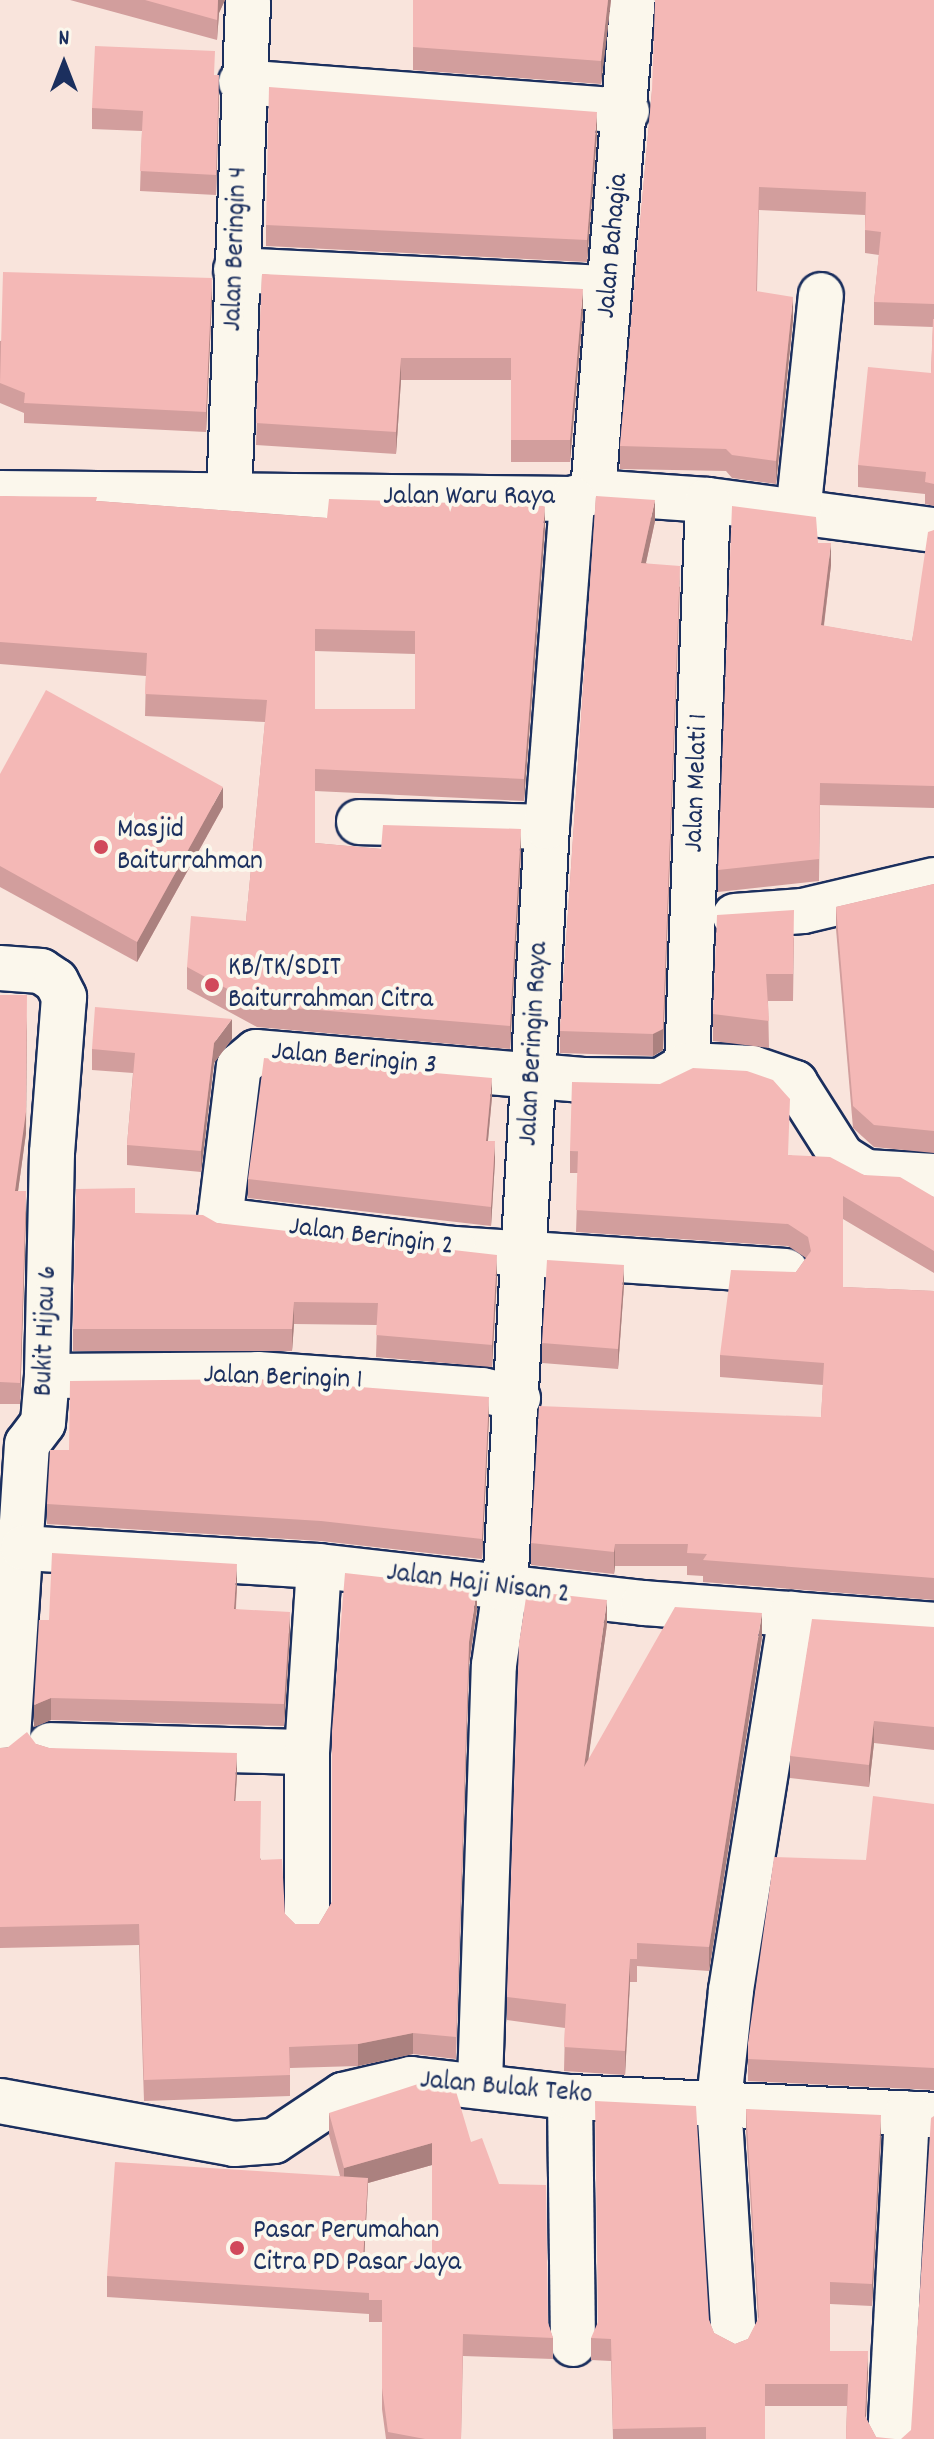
<!DOCTYPE html>
<style>
body{margin:0}
#map{position:relative;width:934px;height:2439px;overflow:hidden;background:#f9e4dc;font-family:Dekko,sans-serif}
div>[style]{position:absolute}
[style*='--x']{left:calc(var(--x)*1px);top:calc(var(--y)*1px);width:calc(var(--w)*1px);rotate:calc(var(--a)*1deg)}
.roads{filter:drop-shadow(2px 0 #1b2f5e) drop-shadow(-2px 0 #1b2f5e) drop-shadow(0 2px #1b2f5e) drop-shadow(0 -2px #1b2f5e)}
.street>*{height:44px;margin:-22px;padding:0 22px;transform-origin:22px;border-radius:22px;background:#fbf7ec}
.wall>*{inset:0;background:#d29e9d}
.shaded-wall>*{inset:0;background:#ab817f}
.building>*{inset:0;background:#f4b8b6}
.dots>*{width:22px;height:22px;translate:-50% -50%;box-sizing:border-box;border:4px solid #fbf7ec;border-radius:50%}
span{translate:-50% -50%;white-space:nowrap;text-align:center;line-height:1.15;-webkit-text-stroke:8px #fbf7ec;paint-order:stroke}
.street-label{font-size:28px;color:#1b2f5e}
.poi-label{font-size:28px;color:#1b2f5e}
.left{translate:0 -50%;text-align:left}
.north{position:absolute;left:24px;top:24px;width:80px;height:80px;-webkit-text-stroke:6px #fbf7ec;paint-order:stroke;rotate:0deg;font-size:22px;font-weight:700;line-height:32px;text-align:center;color:#1b2f5e}
.north::after{content:'';display:block;margin:auto;width:28px;height:36px;background:#1b2f5e;clip-path:polygon(50% 0,100% 100%,50% 72%,0 100%)}
</style>
<div id="map">
<div class="roads">
<div class="street">
<i style="--x:241;--y:82;--w:387;--a:4.3"></i>
<i style="--x:236;--y:270;--w:373;--a:2.8"></i>
<i style="--x:593;--y:492;--w:494;--a:-85.4"></i>
<i style="--x:0;--y:493;--w:572;--a:0.6"></i>
<i style="--x:572;--y:499;--w:22;--a:-18"></i>
<i style="--x:593;--y:492;--w:115;--a:4"></i>
<i style="--x:708;--y:500;--w:228;--a:7.6"></i>
<i style="--x:229;--y:498;--w:498;--a:-87.8"></i>
<i style="--x:798;--y:513;--w:219;--a:-84"></i>
<i style="--x:359;--y:822;--w:188;--a:1.5"></i>
<i style="--x:735;--y:916;--w:68;--a:-4.2"></i>
<i style="--x:803;--y:911;--w:135;--a:-13.3"></i>
<i style="--x:0;--y:968;--w:41;--a:4.2"></i>
<i style="--x:41;--y:971;--w:18;--a:34"></i>
<i style="--x:56;--y:981;--w:18;--a:63"></i>
<i style="--x:64;--y:997;--w:156;--a:94.4"></i>
<i style="--x:52;--y:1153;--w:223;--a:91.3"></i>
<i style="--x:47;--y:1376;--w:47;--a:94.9"></i>
<i style="--x:43;--y:1423;--w:26;--a:127"></i>
<i style="--x:27;--y:1444;--w:295;--a:93.7"></i>
<i style="--x:8;--y:1738;--w:11;--a:135"></i>
<i style="--x:687;--y:1065;--w:565;--a:-87.87"></i>
<i style="--x:786;--y:1271;--w:333;--a:-176.2"></i>
<i style="--x:454;--y:1249;--w:236;--a:-172.9"></i>
<i style="--x:220;--y:1220;--w:155;--a:-83"></i>
<i style="--x:239;--y:1066;--w:22;--a:-39"></i>
<i style="--x:256;--y:1052;--w:328;--a:4.9"></i>
<i style="--x:583;--y:1080;--w:77;--a:0.7"></i>
<i style="--x:660;--y:1081;--w:31;--a:-31"></i>
<i style="--x:687;--y:1065;--w:65;--a:2.6"></i>
<i style="--x:752;--y:1068;--w:46;--a:19.2"></i>
<i style="--x:795;--y:1083;--w:88;--a:57.6"></i>
<i style="--x:842;--y:1157;--w:28;--a:32"></i>
<i style="--x:866;--y:1172;--w:68;--a:3.4"></i>
<i style="--x:47;--y:1376;--w:211;--a:-0.5"></i>
<i style="--x:258;--y:1374;--w:225;--a:4.1"></i>
<i style="--x:482;--y:1390;--w:37;--a:13"></i>
<i style="--x:23;--y:1548;--w:297;--a:3.5"></i>
<i style="--x:319;--y:1566;--w:327;--a:6.5"></i>
<i style="--x:644;--y:1603;--w:291;--a:4.3"></i>
<i style="--x:50;--y:1745;--w:257;--a:1.6"></i>
<i style="--x:307;--y:1752;--w:186;--a:-86.3"></i>
<i style="--x:307;--y:1752;--w:172;--a:90"></i>
<i style="--x:480;--y:2083;--w:418;--a:-88.1"></i>
<i style="--x:494;--y:1665;--w:77;--a:-81.8"></i>
<i style="--x:505;--y:1589;--w:763;--a:-86.85"></i>
<i style="--x:547;--y:827;--w:329;--a:-85.6"></i>
<i style="--x:570;--y:2097;--w:247;--a:89.3"></i>
<i style="--x:0;--y:2101;--w:238;--a:10.4"></i>
<i style="--x:234;--y:2144;--w:40;--a:-4.3"></i>
<i style="--x:274;--y:2141;--w:83;--a:-33.7"></i>
<i style="--x:343;--y:2095;--w:70;--a:-13.2"></i>
<i style="--x:411;--y:2079;--w:160;--a:6.5"></i>
<i style="--x:570;--y:2097;--w:364;--a:2.8"></i>
<i style="--x:734;--y:2341;--w:240;--a:-93.6"></i>
<i style="--x:719;--y:2101;--w:112;--a:-83.8"></i>
<i style="--x:731;--y:1990;--w:381;--a:-80.9"></i>
<i style="--x:890;--y:2439;--w:326;--a:-87"></i>
</div>
</div>
<div class="wall">
<i style="clip-path:polygon(70px 0,225px 0,219px 13px,217px 40px)"></i>
<i style="clip-path:polygon(413px 0,611px 0,601px 84px,413px 70px)"></i>
<i style="clip-path:polygon(934px 0,934px 506px,925px 504px,925px 494px,858px 487px,858px 465px,931px 373px,933px 327px,874px 325px,874px 302px,879px 255px,865px 253px,865px 215px,759px 210px,757px 292px,793px 320px,776px 484px,732px 478px,726px 471px,620px 469px,620px 446px,652px 90px)"></i>
<i style="clip-path:polygon(215px 75px,219px 95px,216px 195px,140px 191px,142px 131px,92px 129px,92px 108px)"></i>
<i style="clip-path:polygon(597px 134px,587px 262px,266px 246px,266px 225px)"></i>
<i style="clip-path:polygon(262px 274px,583px 312px,570px 462px,511px 462px,511px 380px,401px 380px,396px 454px,256px 445px)"></i>
<i style="clip-path:polygon(212px 297px,206px 432px,24px 423px,24px 413px,0 403px,0 341px)"></i>
<i style="clip-path:polygon(evenodd,0 496px,97px 501px,327px 518px,545px 528px,524px 801px,315px 791px,315px 843px,381px 849px,521px 851px,510px 1049px,257px 1027px,187px 989px,187px 967px,246px 921px,265px 722px,145px 716px,146px 676px,0 664px,0 496px,315px 651px,415px 654px,415px 709px,315px 709px,315px 651px)"></i>
<i style="clip-path:polygon(596px 496px,655px 521px,646px 563px,680px 587px,663px 1050px,653px 1056px,560px 1053px,560px 1031px)"></i>
<i style="clip-path:polygon(934px 530px,934px 808px,820px 805px,819px 881px,718px 892px,718px 870px,818px 543px,831px 565px,824px 626px,912px 641px)"></i>
<i style="clip-path:polygon(0 774px,223px 807px,137px 962px,0 887px)"></i>
<i style="clip-path:polygon(934px 884px,934px 1153px,874px 1147px,853px 1128px,836px 929px,836px 907px)"></i>
<i style="clip-path:polygon(794px 937px,793px 1001px,768px 1001px,769px 1048px,713px 1041px,713px 1014px)"></i>
<i style="clip-path:polygon(0 995px,26px 1133px,18px 1191px,26px 1213px,20px 1404px,0 1404px)"></i>
<i style="clip-path:polygon(232px 1039px,214px 1063px,201px 1172px,127px 1165px,127px 1145px,133px 1073px,92px 1070px,92px 1049px)"></i>
<i style="clip-path:polygon(492px 1097px,488px 1141px,495px 1161px,491px 1226px,248px 1198px,248px 1179px)"></i>
<i style="clip-path:polygon(570px 1151px,789px 1155px,864px 1175px,934px 1197px,934px 1273px,843px 1219px,843px 1287px,934px 1291px,934px 1600px,703px 1582px,703px 1576px,687px 1575px,687px 1566px,615px 1566px,614px 1574px,531px 1565px,531px 1543px,821px 1417px,823px 1385px,720px 1377px,720px 1355px,796px 1272px,806px 1258px,788px 1246px,576px 1232px,578px 1173px,570px 1173px)"></i>
<i style="clip-path:polygon(135px 1213px,217px 1223px,497px 1277px,492px 1367px,376px 1357px,377px 1325px,294px 1324px,292px 1351px,73px 1351px,73px 1329px)"></i>
<i style="clip-path:polygon(624px 1285px,618px 1369px,542px 1363px,542px 1343px)"></i>
<i style="clip-path:polygon(489px 1417px,482px 1559px,321px 1541px,47px 1524px,47px 1504px,69px 1450px)"></i>
<i style="clip-path:polygon(237px 1586px,236px 1609px,290px 1634px,284px 1726px,51px 1720px,34px 1727px,49px 1620px)"></i>
<i style="clip-path:polygon(477px 1609px,469px 1664px,456px 2059px,413px 2054px,358px 2066px,290px 2068px,290px 2096px,144px 2101px,139px 1945px,0 1948px,0 1748px,36px 1744px,49px 1748px,237px 1775px,235px 1801px,285px 1914px,295px 1924px,319px 1924px,332px 1902px)"></i>
<i style="clip-path:polygon(607px 1624px,588px 1759px,762px 1637px,709px 1971px,637px 1966px,637px 1982px,630px 1982px,625px 2075px,564px 2071px,565px 2028px,507px 2020px,507px 1997px)"></i>
<i style="clip-path:polygon(934px 1627px,934px 1750px,874px 1743px,869px 1787px,790px 1778px,790px 1756px)"></i>
<i style="clip-path:polygon(934px 1804px,934px 2090px,748px 2081px,748px 2043px,866px 1860px)"></i>
<i style="clip-path:polygon(746px 2109px,881px 2137px,872px 2306px,830px 2304px,830px 2351px,868px 2373px,866px 2418px,876px 2437px,846px 2439px,847px 2406px,765px 2406px,765px 2439px,613px 2439px,611px 2361px,591px 2360px,591px 2338px,709px 2320px,714px 2333px,735px 2344px,748px 2339px,758px 2320px,746px 2131px)"></i>
<i style="clip-path:polygon(evenodd,329px 2113px,471px 2142px,548px 2323px,553px 2338px,553px 2359px,463px 2356px,461px 2439px,386px 2439px,382px 2409px,382px 2322px,369px 2322px,369px 2314px,107px 2297px,107px 2276px,340px 2176px,329px 2135px,329px 2113px,432px 2165px,432px 2261px,364px 2261px,368px 2183px,432px 2165px)"></i>
</div>
<div class="shaded-wall">
<i style="clip-path:polygon(218px 0,225px 0,219px 13px,217px 40px)"></i>
<i style="clip-path:polygon(608px 0,611px 0,601px 84px,601px 61px)"></i>
<i style="clip-path:polygon(219px 75px,219px 95px,216px 195px,216px 175px)"></i>
<i style="clip-path:polygon(597px 112px,597px 134px,587px 262px,587px 240px)"></i>
<i style="clip-path:polygon(212px 278px,212px 297px,206px 432px,206px 412px)"></i>
<i style="clip-path:polygon(583px 289px,583px 312px,570px 462px,570px 440px)"></i>
<i style="clip-path:polygon(793px 297px,793px 320px,776px 484px,776px 461px)"></i>
<i style="clip-path:polygon(401px 358px,401px 380px,396px 454px,396px 432px)"></i>
<i style="clip-path:polygon(655px 500px,655px 521px,641px 585px,641px 563px)"></i>
<i style="clip-path:polygon(545px 506px,545px 528px,524px 801px,524px 779px)"></i>
<i style="clip-path:polygon(831px 543px,831px 565px,821px 647px,821px 625px)"></i>
<i style="clip-path:polygon(680px 566px,663px 1050px,653px 1056px,653px 1034px)"></i>
<i style="clip-path:polygon(223px 787px,223px 807px,137px 962px,137px 942px)"></i>
<i style="clip-path:polygon(521px 829px,521px 851px,510px 1049px,510px 1026px)"></i>
<i style="clip-path:polygon(27px 1016px,26px 1133px,15px 1213px,15px 1191px)"></i>
<i style="clip-path:polygon(232px 1019px,232px 1039px,214px 1063px,201px 1172px,201px 1151px,214px 1043px)"></i>
<i style="clip-path:polygon(492px 1078px,492px 1097px,486px 1160px,486px 1141px)"></i>
<i style="clip-path:polygon(495px 1141px,495px 1161px,491px 1226px,491px 1207px)"></i>
<i style="clip-path:polygon(26px 1191px,26px 1213px,20px 1404px,20px 1383px)"></i>
<i style="clip-path:polygon(497px 1255px,497px 1277px,492px 1367px,492px 1345px)"></i>
<i style="clip-path:polygon(624px 1265px,624px 1285px,618px 1369px,618px 1349px)"></i>
<i style="clip-path:polygon(294px 1302px,294px 1324px,292px 1351px,292px 1329px)"></i>
<i style="clip-path:polygon(489px 1397px,489px 1417px,482px 1559px,482px 1539px)"></i>
<i style="clip-path:polygon(615px 1544px,615px 1566px,614px 1574px,614px 1552px)"></i>
<i style="clip-path:polygon(237px 1564px,237px 1586px,234px 1631px,234px 1609px)"></i>
<i style="clip-path:polygon(477px 1588px,477px 1609px,469px 1664px,456px 2059px,469px 1642px)"></i>
<i style="clip-path:polygon(607px 1600px,607px 1624px,584px 1791px,584px 1767px)"></i>
<i style="clip-path:polygon(290px 1612px,290px 1634px,284px 1726px,284px 1704px)"></i>
<i style="clip-path:polygon(762px 1613px,762px 1637px,709px 1971px,709px 1947px)"></i>
<i style="clip-path:polygon(51px 1698px,51px 1720px,34px 1727px,34px 1705px)"></i>
<i style="clip-path:polygon(874px 1721px,874px 1743px,869px 1787px,869px 1765px)"></i>
<i style="clip-path:polygon(237px 1753px,237px 1775px,234px 1822px,234px 1801px)"></i>
<i style="clip-path:polygon(630px 1959px,630px 1982px,625px 2075px,625px 2051px)"></i>
<i style="clip-path:polygon(413px 2033px,413px 2054px,358px 2066px,358px 2044px)"></i>
<i style="clip-path:polygon(881px 2115px,881px 2137px,872px 2306px,872px 2284px)"></i>
<i style="clip-path:polygon(432px 2143px,432px 2165px,368px 2183px,363px 2282px,344px 2190px,344px 2168px)"></i>
<i style="clip-path:polygon(868px 2351px,868px 2373px,865px 2438px,865px 2416px)"></i>
</div>
<div class="building">
<i style="clip-path:polygon(145px 0,218px 0,217px 20px)"></i>
<i style="clip-path:polygon(413px 0,608px 0,601px 61px,413px 47px)"></i>
<i style="clip-path:polygon(655px 0,934px 0,934px 304px,874px 302px,881px 232px,865px 230px,866px 192px,759px 187px,756px 291px,793px 297px,776px 461px,732px 455px,726px 449px,620px 446px,652px 90px)"></i>
<i style="clip-path:polygon(95px 46px,215px 51px,214px 75px,219px 75px,216px 175px,140px 171px,143px 111px,92px 108px)"></i>
<i style="clip-path:polygon(269px 87px,597px 112px,587px 240px,266px 225px)"></i>
<i style="clip-path:polygon(3px 272px,212px 278px,206px 412px,24px 403px,25px 393px,0 383px)"></i>
<i style="clip-path:polygon(262px 274px,583px 289px,570px 440px,511px 440px,511px 358px,401px 358px,396px 432px,256px 423px)"></i>
<i style="clip-path:polygon(933px 319px,934px 319px,934px 484px,925px 482px,926px 472px,858px 465px,868px 367px,931px 373px)"></i>
<i style="clip-path:polygon(evenodd,0 496px,97px 497px,96px 501px,327px 518px,329px 499px,545px 506px,524px 779px,315px 769px,315px 843px,381px 849px,383px 825px,521px 829px,510px 1026px,257px 1005px,187px 967px,191px 916px,246px 921px,267px 700px,145px 694px,147px 653px,0 642px,0 496px,315px 629px,415px 631px,415px 709px,315px 709px,315px 629px)"></i>
<i style="clip-path:polygon(596px 496px,655px 500px,641px 563px,680px 566px,663px 1029px,653px 1034px,560px 1031px)"></i>
<i style="clip-path:polygon(732px 506px,816px 517px,818px 543px,831px 543px,821px 625px,912px 641px,928px 532px,934px 530px,934px 786px,820px 783px,819px 859px,718px 870px)"></i>
<i style="clip-path:polygon(46px 690px,223px 787px,137px 942px,0 866px,0 774px)"></i>
<i style="clip-path:polygon(934px 884px,934px 1131px,874px 1125px,853px 1106px,836px 907px)"></i>
<i style="clip-path:polygon(794px 910px,793px 974px,766px 974px,769px 1021px,713px 1014px,717px 915px)"></i>
<i style="clip-path:polygon(0 995px,27px 995px,26px 1112px,15px 1191px,26px 1191px,20px 1383px,0 1382px)"></i>
<i style="clip-path:polygon(95px 1007px,232px 1019px,214px 1043px,201px 1151px,127px 1145px,135px 1053px,92px 1049px)"></i>
<i style="clip-path:polygon(264px 1058px,492px 1078px,486px 1141px,495px 1141px,491px 1207px,248px 1179px)"></i>
<i style="clip-path:polygon(693px 1068px,747px 1071px,773px 1080px,790px 1099px,788px 1155px,830px 1157px,864px 1175px,900px 1177px,934px 1197px,934px 1251px,843px 1196px,843px 1287px,934px 1291px,934px 1578px,703px 1560px,707px 1554px,687px 1553px,688px 1544px,615px 1544px,614px 1552px,531px 1543px,539px 1406px,821px 1417px,824px 1363px,720px 1355px,731px 1270px,796px 1272px,811px 1251px,808px 1237px,788px 1224px,576px 1210px,578px 1151px,570px 1151px,572px 1082px,660px 1084px)"></i>
<i style="clip-path:polygon(135px 1188px,135px 1213px,203px 1215px,217px 1223px,497px 1255px,492px 1345px,376px 1335px,378px 1303px,294px 1302px,292px 1329px,73px 1329px,76px 1189px)"></i>
<i style="clip-path:polygon(547px 1260px,624px 1265px,618px 1349px,542px 1343px)"></i>
<i style="clip-path:polygon(257px 1379px,489px 1397px,482px 1539px,321px 1521px,47px 1504px,50px 1450px,69px 1450px,70px 1381px)"></i>
<i style="clip-path:polygon(52px 1553px,237px 1564px,234px 1609px,290px 1612px,284px 1704px,51px 1698px,34px 1705px,39px 1620px,49px 1620px)"></i>
<i style="clip-path:polygon(345px 1573px,477px 1588px,469px 1642px,456px 2037px,413px 2033px,358px 2044px,289px 2047px,290px 2075px,144px 2080px,139px 1924px,0 1927px,0 1748px,7px 1748px,27px 1732px,36px 1744px,49px 1748px,237px 1753px,234px 1801px,261px 1801px,260px 1860px,282px 1859px,285px 1914px,295px 1924px,319px 1924px,332px 1902px,332px 1731px)"></i>
<i style="clip-path:polygon(527px 1591px,607px 1600px,584px 1767px,675px 1607px,762px 1613px,709px 1947px,637px 1943px,637px 1959px,630px 1959px,625px 2051px,564px 2047px,566px 2004px,507px 1997px,519px 1643px)"></i>
<i style="clip-path:polygon(812px 1619px,934px 1627px,934px 1727px,874px 1721px,869px 1765px,790px 1756px)"></i>
<i style="clip-path:polygon(873px 1796px,934px 1804px,934px 2068px,748px 2059px,748px 2043px,774px 1857px,866px 1860px)"></i>
<i style="clip-path:polygon(418px 2084px,455px 2088px,471px 2142px,482px 2138px,499px 2184px,546px 2185px,548px 2323px,553px 2338px,463px 2334px,461px 2439px,425px 2439px,388px 2432px,382px 2388px,382px 2300px,369px 2300px,369px 2293px,107px 2276px,115px 2162px,368px 2178px,363px 2261px,432px 2261px,432px 2143px,344px 2168px,329px 2113px)"></i>
<i style="clip-path:polygon(595px 2101px,696px 2106px,709px 2320px,714px 2333px,735px 2344px,748px 2339px,759px 2317px,746px 2109px,881px 2115px,872px 2284px,830px 2282px,830px 2351px,868px 2351px,865px 2416px,876px 2437px,895px 2439px,846px 2439px,848px 2384px,765px 2384px,765px 2439px,706px 2439px,706px 2427px,613px 2429px,611px 2339px,591px 2338px,598px 2322px)"></i>
<i style="clip-path:polygon(934px 2116px,934px 2439px,901px 2439px,911px 2430px,931px 2118px)"></i>
</div>
<div class="dots">
<i style="left:101px;top:847px;background:#d1495b"></i>
<i style="left:212px;top:985px;background:#d1495b"></i>
<i style="left:237px;top:2248px;background:#d1495b"></i>
</div>
<div class="street-label">
<span style="left:614px;top:246px;rotate:-85deg">Jalan Bahagia</span>
<span style="left:237px;top:249px;rotate:-88deg">Jalan Beringin 4</span>
<span style="left:469px;top:498px">Jalan Waru Raya</span>
<span style="left:698px;top:783px;rotate:-88deg">Jalan Melati 1</span>
<span style="left:535px;top:1044px;rotate:-87deg">Jalan Beringin Raya</span>
<span style="left:354px;top:1060px;rotate:5deg">Jalan Beringin 3</span>
<span style="left:371px;top:1238px;rotate:7deg">Jalan Beringin 2</span>
<span style="left:47px;top:1331px;rotate:-88deg">Bukit Hijau 6</span>
<span style="left:283px;top:1379px;rotate:2deg">Jalan Beringin 1</span>
<span style="left:478px;top:1585px;rotate:7deg">Jalan Haji Nisan 2</span>
<span style="left:506px;top:2089px;rotate:5deg">Jalan Bulak Teko</span>
</div>
<div class="poi-label">
<span class="left" style="left:117px;top:847px">Masjid<br>Baiturrahman</span>
<span class="left" style="left:228px;top:985px">KB/TK/SDIT<br>Baiturrahman Citra</span>
<span class="left" style="left:253px;top:2248px">Pasar Perumahan<br>Citra PD Pasar Jaya</span>
</div>
<div class="north">N</div>
</div>
